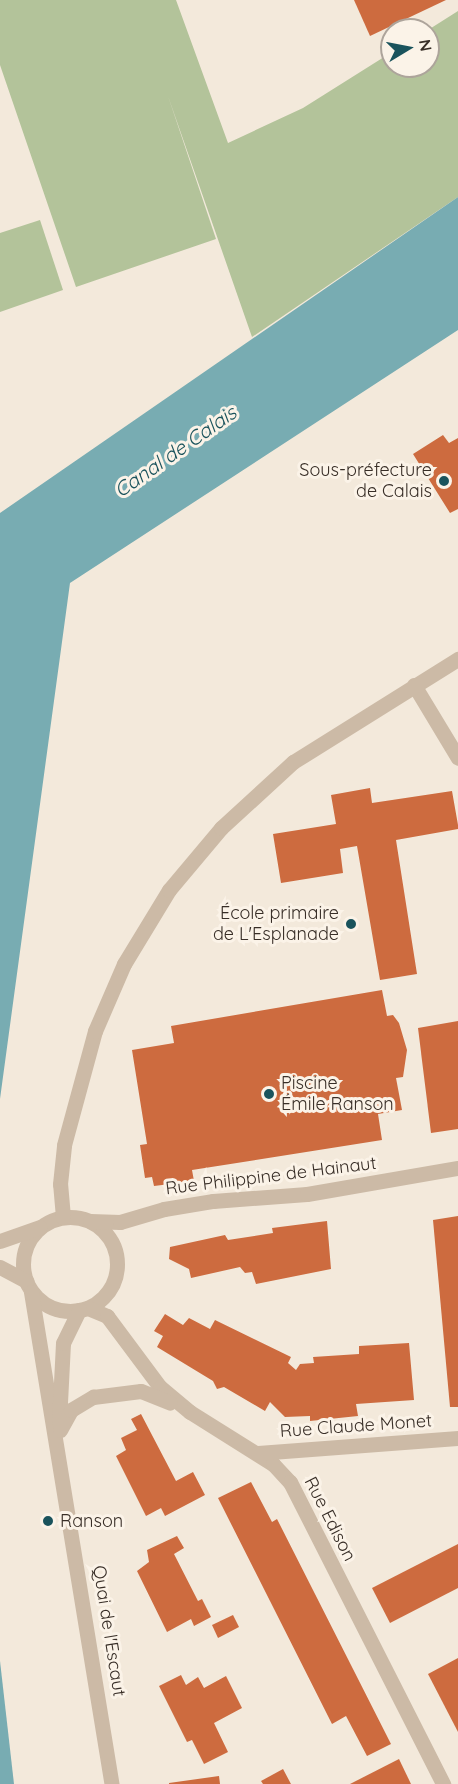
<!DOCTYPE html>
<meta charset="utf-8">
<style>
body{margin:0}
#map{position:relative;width:458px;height:1784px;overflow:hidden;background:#f3e9db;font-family:Quicksand,sans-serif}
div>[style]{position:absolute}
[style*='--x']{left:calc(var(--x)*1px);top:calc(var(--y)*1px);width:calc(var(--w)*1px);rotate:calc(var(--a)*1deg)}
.green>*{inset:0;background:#b3c39a}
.water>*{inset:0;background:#78acb2}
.building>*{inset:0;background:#cd6b3f}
.minor>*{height:15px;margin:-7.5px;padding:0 7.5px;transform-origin:7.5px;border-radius:7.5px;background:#ccbaa6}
.minor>.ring{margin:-7.5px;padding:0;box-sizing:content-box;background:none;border:15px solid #ccbaa6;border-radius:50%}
.dots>*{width:16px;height:16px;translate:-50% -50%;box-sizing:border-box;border:3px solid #fbf3e8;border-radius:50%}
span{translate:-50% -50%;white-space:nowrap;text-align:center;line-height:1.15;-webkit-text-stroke:6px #fbf3e8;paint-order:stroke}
.poi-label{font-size:18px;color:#382e27}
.right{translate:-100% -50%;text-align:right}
.left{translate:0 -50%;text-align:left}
.street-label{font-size:18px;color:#382e27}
.water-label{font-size:20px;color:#1a535c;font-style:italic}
.north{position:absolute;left:380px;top:18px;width:60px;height:60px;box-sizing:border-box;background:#fbf3e8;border:2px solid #ada49b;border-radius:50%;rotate:80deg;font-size:16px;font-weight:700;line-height:24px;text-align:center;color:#382e27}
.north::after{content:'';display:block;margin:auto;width:21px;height:27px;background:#1a535c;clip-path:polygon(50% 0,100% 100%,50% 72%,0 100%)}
</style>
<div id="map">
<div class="green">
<i style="clip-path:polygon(0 0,176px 0,228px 143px,303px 108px,392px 52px,392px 66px,428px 66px,428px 30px,458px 11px,458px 197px,252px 337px,168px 96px,216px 239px,76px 287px,0 65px)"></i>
<i style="clip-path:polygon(40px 220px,63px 290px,0 312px,0 233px)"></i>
</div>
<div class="water">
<i style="clip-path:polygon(458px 197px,458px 330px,70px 583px,0 1099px,0 513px)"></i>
<i style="clip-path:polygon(0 1661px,14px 1784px,0 1784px)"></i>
</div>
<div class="building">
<i style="clip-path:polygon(354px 0,446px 0,370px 36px)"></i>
<i style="clip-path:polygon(443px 435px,449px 443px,458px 438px,458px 509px,450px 513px,413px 454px)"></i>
<i style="clip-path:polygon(370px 788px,372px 803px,452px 791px,458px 825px,458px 829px,396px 840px,417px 974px,380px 980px,357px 846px,340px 849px,343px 873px,281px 883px,273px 834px,336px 824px,331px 795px)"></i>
<i style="clip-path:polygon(382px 990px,387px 1016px,393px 1015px,399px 1023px,407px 1050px,403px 1077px,396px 1078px,402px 1110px,378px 1114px,382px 1140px,192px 1170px,194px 1181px,154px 1186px,152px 1177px,145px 1178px,140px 1145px,147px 1144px,132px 1050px,174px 1043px,171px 1026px)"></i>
<i style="clip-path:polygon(458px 1021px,458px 1129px,431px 1133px,418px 1028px)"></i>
<i style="clip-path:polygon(458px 1216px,458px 1407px,450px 1407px,433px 1220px)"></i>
<i style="clip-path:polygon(327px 1221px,331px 1269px,256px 1284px,252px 1272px,245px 1273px,240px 1267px,191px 1278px,189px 1269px,169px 1259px,170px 1247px,225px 1235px,228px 1240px,273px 1233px,272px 1228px)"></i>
<i style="clip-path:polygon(165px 1314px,183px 1325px,189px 1318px,210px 1329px,215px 1320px,291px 1357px,288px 1363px,296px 1370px,300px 1364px,314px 1363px,313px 1357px,359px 1354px,359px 1346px,409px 1343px,414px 1400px,356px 1404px,358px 1416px,310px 1421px,310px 1416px,285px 1417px,270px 1402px,265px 1411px,224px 1387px,217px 1389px,213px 1381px,157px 1347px,163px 1336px,154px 1331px)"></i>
<i style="clip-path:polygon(141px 1414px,176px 1481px,193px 1472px,205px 1495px,165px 1516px,161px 1508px,146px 1516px,116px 1456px,126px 1450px,121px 1438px,137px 1430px,131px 1419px)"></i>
<i style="clip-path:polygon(251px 1482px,272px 1522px,277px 1519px,391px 1744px,367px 1756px,346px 1716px,332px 1724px,218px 1498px)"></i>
<i style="clip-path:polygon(177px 1536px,184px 1548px,174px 1554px,198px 1601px,202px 1599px,211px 1617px,194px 1626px,191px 1619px,167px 1632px,137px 1571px,149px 1562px,147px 1550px)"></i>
<i style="clip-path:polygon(458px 1544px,458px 1588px,390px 1623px,372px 1588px)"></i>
<i style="clip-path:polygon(233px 1615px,239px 1627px,218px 1638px,212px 1625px)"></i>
<i style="clip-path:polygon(458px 1658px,458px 1732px,428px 1674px)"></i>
<i style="clip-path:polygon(181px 1675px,186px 1685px,198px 1677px,204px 1688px,226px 1676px,242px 1708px,214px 1723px,228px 1752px,204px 1764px,192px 1740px,187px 1742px,159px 1686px)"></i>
<i style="clip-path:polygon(399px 1759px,411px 1784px,350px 1784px)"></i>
<i style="clip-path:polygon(283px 1769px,291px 1784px,263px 1784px,261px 1781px)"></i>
<i style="clip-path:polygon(219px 1776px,220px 1784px,169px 1784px,169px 1783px)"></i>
</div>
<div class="minor">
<i style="--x:414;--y:685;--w:85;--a:58.9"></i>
<i class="ring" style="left:23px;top:1217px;width:79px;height:79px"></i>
<i style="--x:63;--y:1217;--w:33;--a:-95"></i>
<i style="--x:60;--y:1184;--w:39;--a:-84"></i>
<i style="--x:64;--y:1145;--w:118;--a:-74.8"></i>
<i style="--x:95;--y:1031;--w:73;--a:-66.6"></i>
<i style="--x:124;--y:964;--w:87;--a:-58.7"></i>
<i style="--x:169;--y:890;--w:81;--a:-50"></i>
<i style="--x:221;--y:828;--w:98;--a:-42.5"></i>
<i style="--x:293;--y:762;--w:195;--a:-32"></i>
<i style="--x:90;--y:1221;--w:30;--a:2"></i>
<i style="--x:120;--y:1222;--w:46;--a:-16.5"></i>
<i style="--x:164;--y:1209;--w:50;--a:-9.3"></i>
<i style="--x:213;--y:1201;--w:94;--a:-4.3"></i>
<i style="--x:307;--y:1194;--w:153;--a:-9.8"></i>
<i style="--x:0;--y:1241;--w:42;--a:-19.3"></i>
<i style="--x:0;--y:1267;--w:30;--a:28"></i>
<i style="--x:31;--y:1292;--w:499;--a:80.7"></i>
<i style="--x:88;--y:1308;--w:21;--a:23"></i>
<i style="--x:107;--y:1316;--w:89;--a:53.3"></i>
<i style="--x:160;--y:1387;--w:39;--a:40"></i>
<i style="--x:190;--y:1412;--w:98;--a:32.1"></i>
<i style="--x:273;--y:1464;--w:25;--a:47"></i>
<i style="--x:290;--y:1482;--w:339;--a:63.1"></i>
<i style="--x:59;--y:1422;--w:79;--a:-87.1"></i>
<i style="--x:63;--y:1343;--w:37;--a:-64"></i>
<i style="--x:60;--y:1430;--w:23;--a:-61"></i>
<i style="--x:71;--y:1410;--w:26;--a:-31"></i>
<i style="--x:93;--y:1397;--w:48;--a:-7.1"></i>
<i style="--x:141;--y:1391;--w:31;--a:22"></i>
<i style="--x:258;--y:1453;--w:201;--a:-4.3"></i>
</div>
<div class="dots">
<i style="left:444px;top:481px;background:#1a535c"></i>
<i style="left:351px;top:924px;background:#1a535c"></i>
<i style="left:269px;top:1094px;background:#1a535c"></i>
<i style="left:48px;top:1521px;background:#1a535c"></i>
</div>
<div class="poi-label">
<span class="right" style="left:432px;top:481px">Sous-préfecture<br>de Calais</span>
<span class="right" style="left:339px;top:924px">École primaire<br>de L'Esplanade</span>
<span class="left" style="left:281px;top:1094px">Piscine<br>Émile Ranson</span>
<span class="left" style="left:60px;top:1521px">Ranson</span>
</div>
<div class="street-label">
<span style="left:271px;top:1176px;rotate:-7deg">Rue Philippine de Hainaut</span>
<span style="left:356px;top:1426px;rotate:-4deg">Rue Claude Monet</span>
<span style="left:330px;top:1519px;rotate:63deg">Rue Edison</span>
<span style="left:109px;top:1631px;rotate:81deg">Quai de l'Escaut</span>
</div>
<div class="water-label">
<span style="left:175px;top:451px;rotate:-35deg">Canal de Calais</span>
</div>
<div class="north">N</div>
</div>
